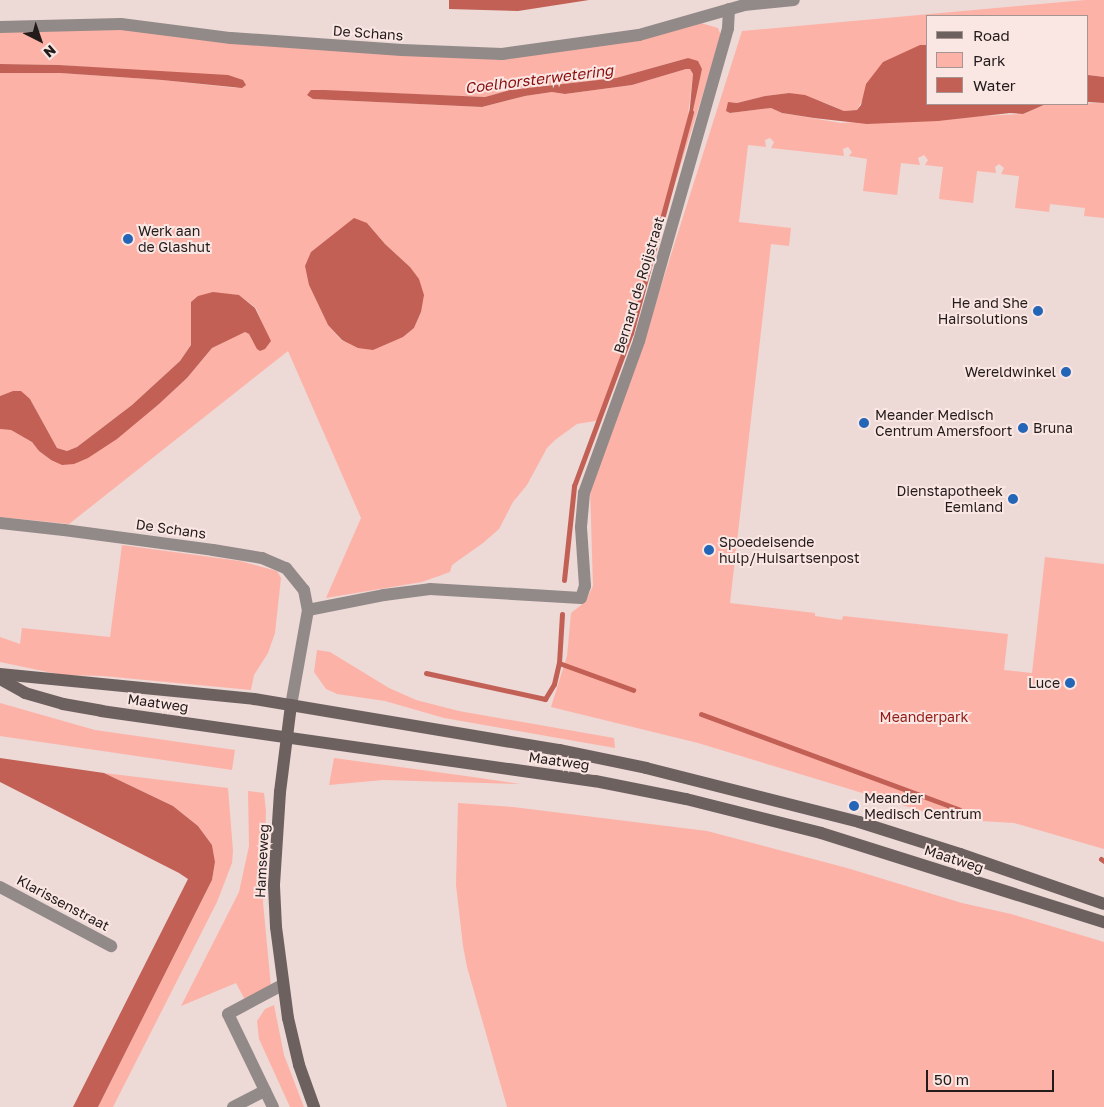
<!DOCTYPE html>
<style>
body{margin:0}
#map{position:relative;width:1104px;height:1107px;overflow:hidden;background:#edd9d6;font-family:"Golos Text",sans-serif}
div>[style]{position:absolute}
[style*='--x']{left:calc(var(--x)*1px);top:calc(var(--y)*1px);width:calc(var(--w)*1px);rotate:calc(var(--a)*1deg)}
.green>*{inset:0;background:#fdb2a7}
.water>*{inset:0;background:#c26055}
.stream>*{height:5px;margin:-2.5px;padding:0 2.5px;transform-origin:2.5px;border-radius:2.5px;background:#c26055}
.street>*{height:12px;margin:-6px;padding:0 6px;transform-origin:6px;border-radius:6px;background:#928a88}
.secondary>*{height:12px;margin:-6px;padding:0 6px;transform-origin:6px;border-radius:6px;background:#6d6160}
.dots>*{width:14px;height:14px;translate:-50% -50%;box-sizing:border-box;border:2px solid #fae6e3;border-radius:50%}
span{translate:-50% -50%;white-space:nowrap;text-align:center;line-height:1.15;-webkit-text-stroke:4px #fae6e3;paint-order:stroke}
.street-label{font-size:14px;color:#221b1a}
.poi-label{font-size:14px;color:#221b1a}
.left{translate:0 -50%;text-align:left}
.right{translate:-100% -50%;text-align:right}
.park-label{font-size:14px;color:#931a15}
.water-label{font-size:15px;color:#8b0e0d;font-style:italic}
.legend{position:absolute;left:926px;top:15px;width:162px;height:90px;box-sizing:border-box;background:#fae6e3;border:1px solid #a49593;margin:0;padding:6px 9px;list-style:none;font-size:15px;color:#221b1a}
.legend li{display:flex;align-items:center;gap:10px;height:25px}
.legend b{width:25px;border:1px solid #a49593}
.north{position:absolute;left:15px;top:15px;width:50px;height:50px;-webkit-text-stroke:4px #fae6e3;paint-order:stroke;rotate:139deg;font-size:14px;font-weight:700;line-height:20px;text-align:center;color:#221b1a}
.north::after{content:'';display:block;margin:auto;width:18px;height:22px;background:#221b1a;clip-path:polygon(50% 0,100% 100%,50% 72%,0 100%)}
.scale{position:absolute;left:926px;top:1070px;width:128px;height:22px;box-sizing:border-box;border:2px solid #221b1a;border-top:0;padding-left:6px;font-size:15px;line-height:18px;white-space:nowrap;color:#221b1a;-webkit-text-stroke:4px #fae6e3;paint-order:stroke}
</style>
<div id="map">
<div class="green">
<i style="clip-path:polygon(1085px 0,1104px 0,1104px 77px,1088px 75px,1088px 16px,928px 16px,928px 45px,920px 45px,864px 97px,857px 110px,844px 111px,825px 103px,789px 93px,765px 96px,737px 103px,728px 102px,730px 113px,771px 108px,782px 113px,841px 123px,1023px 114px,1046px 104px,1104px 103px,1104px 218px,1084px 216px,1085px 208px,1050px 204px,1049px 212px,1015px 208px,1019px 176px,1001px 174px,1004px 168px,999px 164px,995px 167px,996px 173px,977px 171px,973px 203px,939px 199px,943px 167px,925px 165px,928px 160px,924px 155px,918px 158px,920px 165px,901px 163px,897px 195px,863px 191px,867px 159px,849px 156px,852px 152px,848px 147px,843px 149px,844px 156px,771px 148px,774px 142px,770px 138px,765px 140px,766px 147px,748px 145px,739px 222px,791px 228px,789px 246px,771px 244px,730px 603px,815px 613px,815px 616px,842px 620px,843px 616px,1008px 634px,1004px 670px,1032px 673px,1045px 557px,1104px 564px,1104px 849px,1014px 823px,948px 819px,698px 743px,551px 707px,567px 656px,571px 613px,585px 602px,593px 586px,590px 487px,643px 343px,742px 31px)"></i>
<i style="clip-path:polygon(evenodd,701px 23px,718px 28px,721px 36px,601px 420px,577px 424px,555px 440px,547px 448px,527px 485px,513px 502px,499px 529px,483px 543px,452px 565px,450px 572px,422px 582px,326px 598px,361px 518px,288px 351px,69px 524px,0 517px,0 429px,11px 430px,32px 442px,39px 451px,51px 460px,144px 415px,159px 404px,187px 378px,212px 348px,237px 334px,245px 332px,249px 334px,253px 342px,270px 341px,256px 308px,239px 295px,191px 302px,191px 345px,180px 361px,132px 405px,77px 447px,67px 451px,57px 448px,30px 399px,13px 391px,0 396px,0 73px,60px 73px,162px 80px,237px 88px,237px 78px,59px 65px,0 64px,0 31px,124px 28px,485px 58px,701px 23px,688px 58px,702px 69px,688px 115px,693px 74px,690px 69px,686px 69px,632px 85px,565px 94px,552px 92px,525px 96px,482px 107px,313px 99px,311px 90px,485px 97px,510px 90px,616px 78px,688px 58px,701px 23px,367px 223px,385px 244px,410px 267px,421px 312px,414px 328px,403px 337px,342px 341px,328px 325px,309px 285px,367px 223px)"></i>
<i style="clip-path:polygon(122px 545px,240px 561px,277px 571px,281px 578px,275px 633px,268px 653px,254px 675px,251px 690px,103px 676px,62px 675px,0 662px,0 637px,20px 644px,22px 628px,110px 637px)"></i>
<i style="clip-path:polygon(317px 650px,330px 652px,389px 688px,416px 700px,459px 711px,614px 738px,615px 748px,444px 718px,385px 701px,337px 694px,326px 689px,314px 672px)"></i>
<i style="clip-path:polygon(0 703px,95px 730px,235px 750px,232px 770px,0 736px)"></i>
<i style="clip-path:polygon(334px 758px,473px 777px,520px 784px,383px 780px,329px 785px)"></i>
<i style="clip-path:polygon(104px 773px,228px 788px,233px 851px,232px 863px,217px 902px,113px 1107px,98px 1107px,212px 880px,215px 862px,212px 845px,198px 826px,173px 806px)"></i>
<i style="clip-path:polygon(248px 791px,264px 793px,266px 811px,263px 902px,271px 987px,245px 1000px,236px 983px,181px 1006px,239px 892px,249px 846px)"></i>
<i style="clip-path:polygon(458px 803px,513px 807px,707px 831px,847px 868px,962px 903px,1011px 914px,1104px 942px,1104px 1107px,507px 1107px,467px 967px,463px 946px,456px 885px)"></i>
<i style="clip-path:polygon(274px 1005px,284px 1055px,304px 1107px,290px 1107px,259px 1039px,257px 1021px,265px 1009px)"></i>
</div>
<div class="water">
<i style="clip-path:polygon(449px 0,589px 0,518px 11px,449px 9px)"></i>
<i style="clip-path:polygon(920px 45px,928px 45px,928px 104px,1046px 104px,1023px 114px,1010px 113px,938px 121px,867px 124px,814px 118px,782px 113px,771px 108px,730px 113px,726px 111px,728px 102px,737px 103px,765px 96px,789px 93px,805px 95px,844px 111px,857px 110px,861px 105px,866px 84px,883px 62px)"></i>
<i style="clip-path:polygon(688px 58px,698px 61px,702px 69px,692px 115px,689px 117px,693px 74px,690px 69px,686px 69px,632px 85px,565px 94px,552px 92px,525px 96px,482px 107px,313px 99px,307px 95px,311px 90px,325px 90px,485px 97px,510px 90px,616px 78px)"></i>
<i style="clip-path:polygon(0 64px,59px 65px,228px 75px,243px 80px,246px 85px,242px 88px,162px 80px,60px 73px,0 73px)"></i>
<i style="clip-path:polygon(1088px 75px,1104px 77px,1104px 103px,1088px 102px)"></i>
<i style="clip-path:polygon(354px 218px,367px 223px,385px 244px,410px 267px,419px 279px,424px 295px,421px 312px,414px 328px,403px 337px,373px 350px,358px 348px,342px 340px,328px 325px,309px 285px,305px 266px,311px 252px)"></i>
<i style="clip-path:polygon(213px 292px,239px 295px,255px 308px,271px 341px,265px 349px,260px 351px,257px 349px,249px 334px,245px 332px,212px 348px,187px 378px,159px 404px,117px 439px,88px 458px,74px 464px,62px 465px,51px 460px,39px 451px,32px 442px,11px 430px,0 429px,0 396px,13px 391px,21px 391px,30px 399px,57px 448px,67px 451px,77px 447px,132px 405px,180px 361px,191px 345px,191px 302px,198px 296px)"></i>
<i style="clip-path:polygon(0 758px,104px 773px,173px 806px,198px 826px,212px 845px,215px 862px,212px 880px,98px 1107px,73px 1107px,188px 879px,179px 873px,0 782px)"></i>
</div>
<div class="stream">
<i style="--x:564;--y:580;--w:95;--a:-83.9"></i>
<i style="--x:574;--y:486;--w:163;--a:-69.6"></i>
<i style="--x:631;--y:333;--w:229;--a:-74.8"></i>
<i style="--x:562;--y:614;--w:49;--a:93.5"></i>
<i style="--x:559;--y:663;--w:79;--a:20"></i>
<i style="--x:426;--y:673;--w:122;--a:12.3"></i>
<i style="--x:545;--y:699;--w:17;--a:-59"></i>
<i style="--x:554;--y:684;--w:22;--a:-77"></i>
<i style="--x:701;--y:714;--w:276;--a:20.3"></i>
<i style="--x:1101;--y:859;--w:4;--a:34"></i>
</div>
<div class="street">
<i style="--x:0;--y:27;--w:121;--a:-1.4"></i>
<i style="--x:121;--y:24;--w:111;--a:7.3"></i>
<i style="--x:231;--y:38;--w:171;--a:4"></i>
<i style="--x:402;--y:50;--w:100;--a:2.3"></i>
<i style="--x:502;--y:54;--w:138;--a:-7.9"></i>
<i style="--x:639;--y:35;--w:109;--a:-15.9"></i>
<i style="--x:744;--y:5;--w:50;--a:-5.7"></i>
<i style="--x:0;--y:523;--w:64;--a:6.2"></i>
<i style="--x:64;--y:530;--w:150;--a:7.6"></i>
<i style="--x:213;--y:550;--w:50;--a:9.3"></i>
<i style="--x:262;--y:558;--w:26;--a:23"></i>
<i style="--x:286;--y:568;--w:28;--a:51"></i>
<i style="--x:304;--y:590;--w:20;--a:79"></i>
<i style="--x:308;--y:610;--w:97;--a:100.1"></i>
<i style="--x:308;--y:610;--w:77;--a:-11.2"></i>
<i style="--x:384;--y:595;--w:46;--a:-7.4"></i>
<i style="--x:430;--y:589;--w:151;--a:3.4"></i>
<i style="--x:581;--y:598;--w:13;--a:-72"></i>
<i style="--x:585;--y:586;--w:59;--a:-93.9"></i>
<i style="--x:581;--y:527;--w:34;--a:-85"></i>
<i style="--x:584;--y:493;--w:162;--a:-70.1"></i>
<i style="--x:639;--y:341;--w:325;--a:-74.1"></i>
<i style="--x:728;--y:28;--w:19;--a:-87"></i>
<i style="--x:0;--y:887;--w:126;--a:28"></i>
<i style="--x:233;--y:1107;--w:36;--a:-27"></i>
<i style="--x:273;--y:1107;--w:103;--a:-115.8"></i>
<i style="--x:228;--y:1014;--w:61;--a:-28.2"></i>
</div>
<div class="secondary">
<i style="--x:0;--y:674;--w:255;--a:5.6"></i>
<i style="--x:254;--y:699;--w:310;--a:9.5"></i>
<i style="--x:560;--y:750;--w:88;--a:11.8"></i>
<i style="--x:646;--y:768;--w:220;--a:14.2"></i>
<i style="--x:859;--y:822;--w:106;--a:17.6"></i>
<i style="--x:960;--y:854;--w:152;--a:19.1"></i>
<i style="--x:0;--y:679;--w:29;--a:29"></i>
<i style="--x:25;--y:693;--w:40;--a:16"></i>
<i style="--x:63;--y:704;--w:39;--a:10"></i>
<i style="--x:101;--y:711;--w:499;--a:8.1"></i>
<i style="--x:595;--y:781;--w:93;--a:11.2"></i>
<i style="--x:686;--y:799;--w:139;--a:14.1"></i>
<i style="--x:821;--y:833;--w:297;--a:17.5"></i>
<i style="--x:291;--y:705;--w:88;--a:97.2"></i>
<i style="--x:280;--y:792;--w:94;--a:93.7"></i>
<i style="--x:274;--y:886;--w:41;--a:87.2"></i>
<i style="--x:276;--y:927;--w:92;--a:82.5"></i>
<i style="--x:288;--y:1018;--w:48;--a:76.8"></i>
<i style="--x:299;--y:1065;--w:45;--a:70.3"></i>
</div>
<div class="dots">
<i style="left:128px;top:239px;background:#2365b6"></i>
<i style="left:1038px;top:311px;background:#2365b6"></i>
<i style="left:1066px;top:372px;background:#2365b6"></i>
<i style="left:864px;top:423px;background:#2365b6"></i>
<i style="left:1023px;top:428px;background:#2365b6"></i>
<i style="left:1013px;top:499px;background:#2365b6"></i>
<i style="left:709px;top:550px;background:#2365b6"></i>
<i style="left:1070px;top:683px;background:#2365b6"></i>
<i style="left:854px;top:806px;background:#2365b6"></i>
</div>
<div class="street-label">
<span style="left:368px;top:33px;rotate:4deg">De Schans</span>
<span style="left:639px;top:285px;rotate:-73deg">Bernard de Roijstraat</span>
<span style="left:171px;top:529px;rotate:8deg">De Schans</span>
<span style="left:158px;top:703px;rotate:8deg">Maatweg</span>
<span style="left:559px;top:761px;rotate:8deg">Maatweg</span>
<span style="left:954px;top:859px;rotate:18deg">Maatweg</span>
<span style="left:262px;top:861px;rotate:-87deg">Hamseweg</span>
<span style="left:63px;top:903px;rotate:28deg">Klarissenstraat</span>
</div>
<div class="poi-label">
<span class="left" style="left:138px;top:239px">Werk aan<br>de Glashut</span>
<span class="right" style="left:1028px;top:311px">He and She<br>Hairsolutions</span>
<span class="right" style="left:1056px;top:372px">Wereldwinkel</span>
<span class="left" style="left:875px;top:423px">Meander Medisch<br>Centrum Amersfoort</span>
<span class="left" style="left:1033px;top:428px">Bruna</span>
<span class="right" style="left:1003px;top:499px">Dienstapotheek<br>Eemland</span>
<span class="left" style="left:719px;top:550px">Spoedeisende<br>hulp/Huisartsenpost</span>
<span class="right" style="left:1060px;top:683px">Luce</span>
<span class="left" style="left:864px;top:806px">Meander<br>Medisch Centrum</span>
</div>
<div class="park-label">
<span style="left:924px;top:717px">Meanderpark</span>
</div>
<div class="water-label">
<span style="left:539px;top:79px;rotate:-7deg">Coelhorsterwetering</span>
</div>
<ul class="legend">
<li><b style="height:6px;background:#6d6160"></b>Road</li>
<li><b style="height:14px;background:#fdb2a7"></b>Park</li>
<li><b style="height:14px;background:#c26055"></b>Water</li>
</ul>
<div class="north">N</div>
<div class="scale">50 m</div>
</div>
